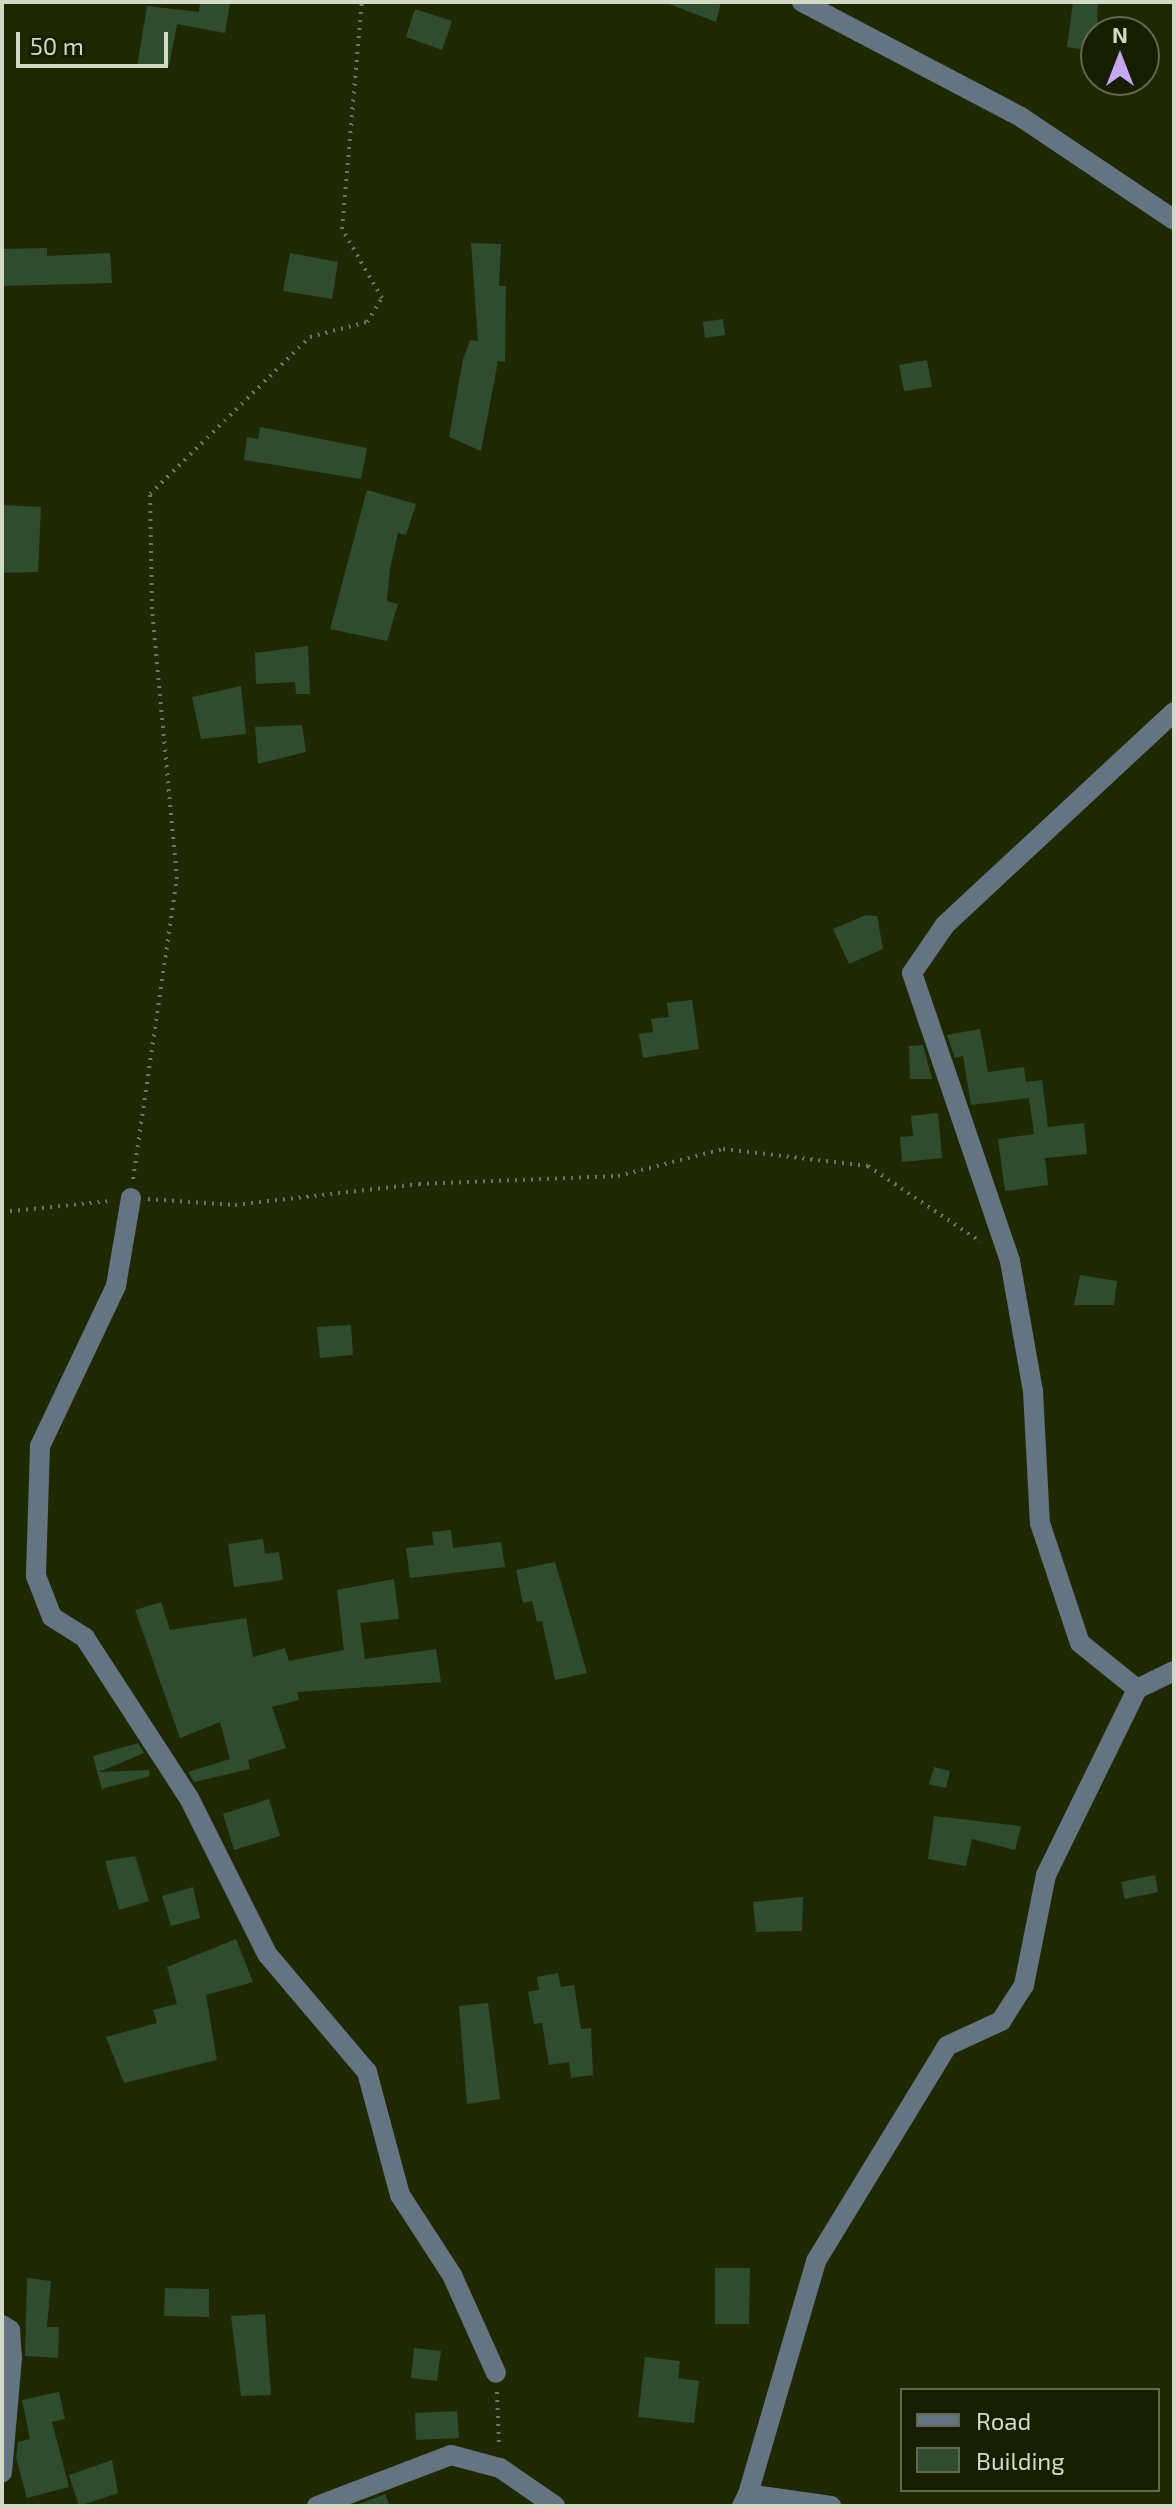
<!DOCTYPE html>
<style>
body{margin:0}
#map{position:relative;width:1176px;height:2508px;overflow:hidden;background:#1e2903;font-family:"Exo 2",sans-serif}
div>[style]{position:absolute}
[style*='--x']{left:calc(var(--x)*1px);top:calc(var(--y)*1px);width:calc(var(--w)*1px);rotate:calc(var(--a)*1deg)}
.building>*{inset:0;background:#2f4c2e}
.path>*{height:4px;margin-top:-2px;transform-origin:0;background:repeating-linear-gradient(90deg,#6d7758 0 2px,transparent 0 8px)}
.minor>*{height:20px;margin:-10px;padding:0 10px;transform-origin:10px;border-radius:10px;background:#647481}
span{translate:-50% -50%;white-space:nowrap;text-align:center;line-height:1.15;-webkit-text-stroke:6px #151f00;paint-order:stroke}
.frame{position:absolute;inset:0;border:4px solid #d2dac5;pointer-events:none}
.legend{position:absolute;left:900px;top:2388px;width:260px;height:104px;box-sizing:border-box;background:#151f00;border:2px solid #616a4f;margin:0;padding:10px 14px;list-style:none;font-size:24px;color:#d2dac5}
.legend li{display:flex;align-items:center;gap:16px;height:40px}
.legend b{width:40px;border:2px solid #616a4f}
.north{position:absolute;left:1080px;top:16px;width:80px;height:80px;box-sizing:border-box;background:#151f00;border:2px solid #616a4f;border-radius:50%;rotate:0deg;font-size:22px;font-weight:700;line-height:32px;text-align:center;color:#d2dac5}
.north::after{content:'';display:block;margin:auto;width:28px;height:36px;background:#c6a6f0;clip-path:polygon(50% 0,100% 100%,50% 72%,0 100%)}
.scale{position:absolute;left:16px;top:32px;width:152px;height:36px;box-sizing:border-box;border:4px solid #d2dac5;border-top:0;padding-left:10px;font-size:24px;line-height:28px;white-space:nowrap;color:#d2dac5;-webkit-text-stroke:6px #151f00;paint-order:stroke}
</style>
<div id="map">
<div class="building">
<i style="clip-path:polygon(200px 2px,230px 2px,225px 33px,177px 24px,169px 66px,137px 67px,147px 6px,199px 12px)"></i>
<i style="clip-path:polygon(664px 2px,721px 2px,716px 22px)"></i>
<i style="clip-path:polygon(1073px 2px,1098px 2px,1096px 45px,1086px 50px,1067px 47px)"></i>
<i style="clip-path:polygon(415px 9px,452px 21px,442px 50px,406px 37px)"></i>
<i style="clip-path:polygon(471px 243px,501px 244px,499px 286px,506px 286px,505px 362px,498px 361px,481px 451px,449px 437px,463px 359px,470px 340px,478px 341px)"></i>
<i style="clip-path:polygon(47px 248px,47px 256px,110px 253px,112px 283px,2px 286px,2px 249px)"></i>
<i style="clip-path:polygon(290px 253px,338px 262px,332px 299px,283px 291px)"></i>
<i style="clip-path:polygon(723px 319px,725px 335px,705px 338px,703px 322px)"></i>
<i style="clip-path:polygon(927px 360px,932px 387px,904px 391px,899px 365px)"></i>
<i style="clip-path:polygon(260px 427px,367px 448px,361px 479px,244px 460px,247px 437px,258px 439px)"></i>
<i style="clip-path:polygon(367px 490px,416px 504px,406px 535px,398px 533px,390px 568px,387px 601px,398px 604px,387px 641px,330px 629px)"></i>
<i style="clip-path:polygon(2px 505px,41px 507px,38px 572px,2px 573px)"></i>
<i style="clip-path:polygon(308px 646px,310px 694px,296px 694px,295px 682px,256px 684px,255px 653px)"></i>
<i style="clip-path:polygon(241px 686px,246px 734px,201px 739px,192px 697px)"></i>
<i style="clip-path:polygon(302px 725px,306px 752px,258px 764px,255px 727px)"></i>
<i style="clip-path:polygon(866px 915px,877px 916px,883px 949px,849px 964px,833px 929px)"></i>
<i style="clip-path:polygon(692px 1000px,699px 1049px,643px 1058px,639px 1034px,653px 1032px,651px 1019px,669px 1017px,667px 1003px)"></i>
<i style="clip-path:polygon(980px 1029px,988px 1072px,1024px 1067px,1026px 1082px,1042px 1080px,1048px 1127px,1084px 1123px,1087px 1154px,1045px 1158px,1048px 1185px,1005px 1191px,998px 1139px,1034px 1134px,1029px 1098px,971px 1105px,963px 1056px,955px 1058px,947px 1035px)"></i>
<i style="clip-path:polygon(923px 1045px,932px 1079px,910px 1079px,909px 1046px)"></i>
<i style="clip-path:polygon(938px 1113px,942px 1158px,902px 1162px,900px 1137px,913px 1136px,911px 1116px)"></i>
<i style="clip-path:polygon(1080px 1275px,1117px 1281px,1114px 1305px,1074px 1305px)"></i>
<i style="clip-path:polygon(351px 1325px,353px 1355px,320px 1358px,317px 1327px)"></i>
<i style="clip-path:polygon(451px 1530px,453px 1548px,501px 1542px,505px 1567px,410px 1578px,406px 1548px,434px 1545px,432px 1532px)"></i>
<i style="clip-path:polygon(263px 1539px,265px 1554px,279px 1552px,283px 1580px,234px 1587px,228px 1544px)"></i>
<i style="clip-path:polygon(555px 1562px,587px 1673px,555px 1680px,542px 1621px,537px 1622px,532px 1601px,523px 1603px,516px 1570px)"></i>
<i style="clip-path:polygon(394px 1579px,399px 1619px,360px 1623px,365px 1659px,436px 1649px,441px 1682px,297px 1692px,299px 1700px,272px 1707px,286px 1748px,248px 1760px,250px 1769px,194px 1782px,188px 1772px,230px 1759px,220px 1722px,180px 1738px,135px 1610px,161px 1602px,170px 1630px,246px 1618px,253px 1657px,285px 1648px,289px 1661px,344px 1650px,337px 1590px)"></i>
<i style="clip-path:polygon(138px 1743px,144px 1753px,99px 1772px,149px 1770px,150px 1776px,102px 1789px,93px 1756px)"></i>
<i style="clip-path:polygon(934px 1767px,950px 1771px,946px 1788px,929px 1784px)"></i>
<i style="clip-path:polygon(269px 1799px,280px 1836px,234px 1850px,223px 1814px)"></i>
<i style="clip-path:polygon(934px 1816px,1021px 1826px,1015px 1850px,972px 1839px,966px 1866px,928px 1859px)"></i>
<i style="clip-path:polygon(135px 1856px,149px 1901px,119px 1910px,105px 1861px)"></i>
<i style="clip-path:polygon(1155px 1875px,1158px 1892px,1125px 1899px,1121px 1882px)"></i>
<i style="clip-path:polygon(193px 1887px,200px 1918px,171px 1926px,162px 1896px)"></i>
<i style="clip-path:polygon(803px 1897px,802px 1931px,756px 1932px,753px 1902px)"></i>
<i style="clip-path:polygon(236px 1939px,253px 1982px,206px 1995px,217px 2060px,124px 2083px,106px 2037px,157px 2023px,153px 2010px,177px 2004px,167px 1967px)"></i>
<i style="clip-path:polygon(558px 1973px,561px 1987px,574px 1985px,581px 2029px,591px 2028px,593px 2075px,571px 2078px,569px 2062px,549px 2065px,542px 2023px,534px 2024px,528px 1992px,539px 1990px,537px 1977px)"></i>
<i style="clip-path:polygon(488px 2003px,500px 2099px,467px 2104px,459px 2006px)"></i>
<i style="clip-path:polygon(715px 2268px,750px 2268px,749px 2324px,715px 2324px)"></i>
<i style="clip-path:polygon(27px 2278px,51px 2281px,47px 2327px,59px 2327px,58px 2358px,25px 2356px)"></i>
<i style="clip-path:polygon(165px 2288px,209px 2289px,209px 2317px,164px 2316px)"></i>
<i style="clip-path:polygon(265px 2314px,271px 2395px,241px 2396px,231px 2316px)"></i>
<i style="clip-path:polygon(414px 2348px,441px 2351px,437px 2381px,411px 2378px)"></i>
<i style="clip-path:polygon(645px 2357px,680px 2361px,678px 2378px,699px 2381px,694px 2423px,638px 2417px)"></i>
<i style="clip-path:polygon(59px 2392px,65px 2419px,52px 2422px,69px 2487px,27px 2498px,16px 2458px,18px 2442px,30px 2439px,22px 2400px)"></i>
<i style="clip-path:polygon(457px 2411px,459px 2438px,416px 2440px,415px 2413px)"></i>
<i style="clip-path:polygon(112px 2460px,118px 2493px,79px 2506px,69px 2475px)"></i>
<i style="clip-path:polygon(385px 2494px,390px 2506px,354px 2506px)"></i>
</div>
<div class="path">
<i style="--x:133;--y:1179;--w:303;--a:-81.7"></i>
<i style="--x:177;--y:879;--w:271;--a:-95.3"></i>
<i style="--x:152;--y:609;--w:115;--a:-91"></i>
<i style="--x:150;--y:494;--w:224;--a:-44.5"></i>
<i style="--x:310;--y:337;--w:59;--a:-14.7"></i>
<i style="--x:367;--y:322;--w:28;--a:-58"></i>
<i style="--x:382;--y:298;--w:80;--a:-120.1"></i>
<i style="--x:342;--y:229;--w:228;--a:-85"></i>
<i style="--x:148;--y:1199;--w:87;--a:3.9"></i>
<i style="--x:235;--y:1205;--w:185;--a:-6.5"></i>
<i style="--x:419;--y:1184;--w:199;--a:-2.3"></i>
<i style="--x:618;--y:1176;--w:108;--a:-14.4"></i>
<i style="--x:723;--y:1149;--w:146;--a:6.7"></i>
<i style="--x:868;--y:1166;--w:136;--a:33.9"></i>
<i style="--x:2;--y:1212;--w:110;--a:-5.8"></i>
<i style="--x:497;--y:2392;--w:55;--a:87.9"></i>
</div>
<div class="minor">
<i style="--x:802;--y:2;--w:247;--a:27.7"></i>
<i style="--x:1021;--y:117;--w:184;--a:33.9"></i>
<i style="--x:1174;--y:712;--w:313;--a:137.1"></i>
<i style="--x:945;--y:925;--w:58;--a:124.5"></i>
<i style="--x:912;--y:973;--w:304;--a:71.2"></i>
<i style="--x:1010;--y:1261;--w:132;--a:80"></i>
<i style="--x:1033;--y:1391;--w:132;--a:87"></i>
<i style="--x:1040;--y:1523;--w:126;--a:71.6"></i>
<i style="--x:1080;--y:1643;--w:73;--a:38.9"></i>
<i style="--x:1137;--y:1689;--w:41;--a:-25.9"></i>
<i style="--x:131;--y:1198;--w:89;--a:99.7"></i>
<i style="--x:116;--y:1286;--w:177;--a:115.4"></i>
<i style="--x:40;--y:1446;--w:130;--a:91.8"></i>
<i style="--x:36;--y:1576;--w:44;--a:68.7"></i>
<i style="--x:52;--y:1617;--w:39;--a:32"></i>
<i style="--x:85;--y:1638;--w:191;--a:57"></i>
<i style="--x:189;--y:1798;--w:174;--a:63.4"></i>
<i style="--x:267;--y:1954;--w:155;--a:49.7"></i>
<i style="--x:367;--y:2072;--w:127;--a:75"></i>
<i style="--x:400;--y:2195;--w:95;--a:57"></i>
<i style="--x:452;--y:2275;--w:107;--a:65.8"></i>
<i style="--x:2;--y:2325;--w:9;--a:32"></i>
<i style="--x:10;--y:2330;--w:28;--a:86"></i>
<i style="--x:12;--y:2358;--w:115;--a:95"></i>
<i style="--x:748;--y:2494;--w:243;--a:-73.7"></i>
<i style="--x:816;--y:2261;--w:252;--a:-58.6"></i>
<i style="--x:947;--y:2046;--w:60;--a:-24.8"></i>
<i style="--x:1001;--y:2021;--w:43;--a:-57.4"></i>
<i style="--x:1024;--y:1985;--w:112;--a:-78.7"></i>
<i style="--x:1046;--y:1875;--w:207;--a:-63.9"></i>
<i style="--x:317;--y:2506;--w:143;--a:-20.8"></i>
<i style="--x:451;--y:2455;--w:51;--a:14.9"></i>
<i style="--x:500;--y:2468;--w:67;--a:34.6"></i>
<i style="--x:742;--y:2506;--w:13;--a:-63"></i>
<i style="--x:748;--y:2494;--w:84;--a:8.2"></i>
</div>
<div class="frame"></div>
<ul class="legend">
<li><b style="height:10px;background:#647481"></b>Road</li>
<li><b style="height:22px;background:#2f4c2e"></b>Building</li>
</ul>
<div class="north">N</div>
<div class="scale">50 m</div>
</div>
